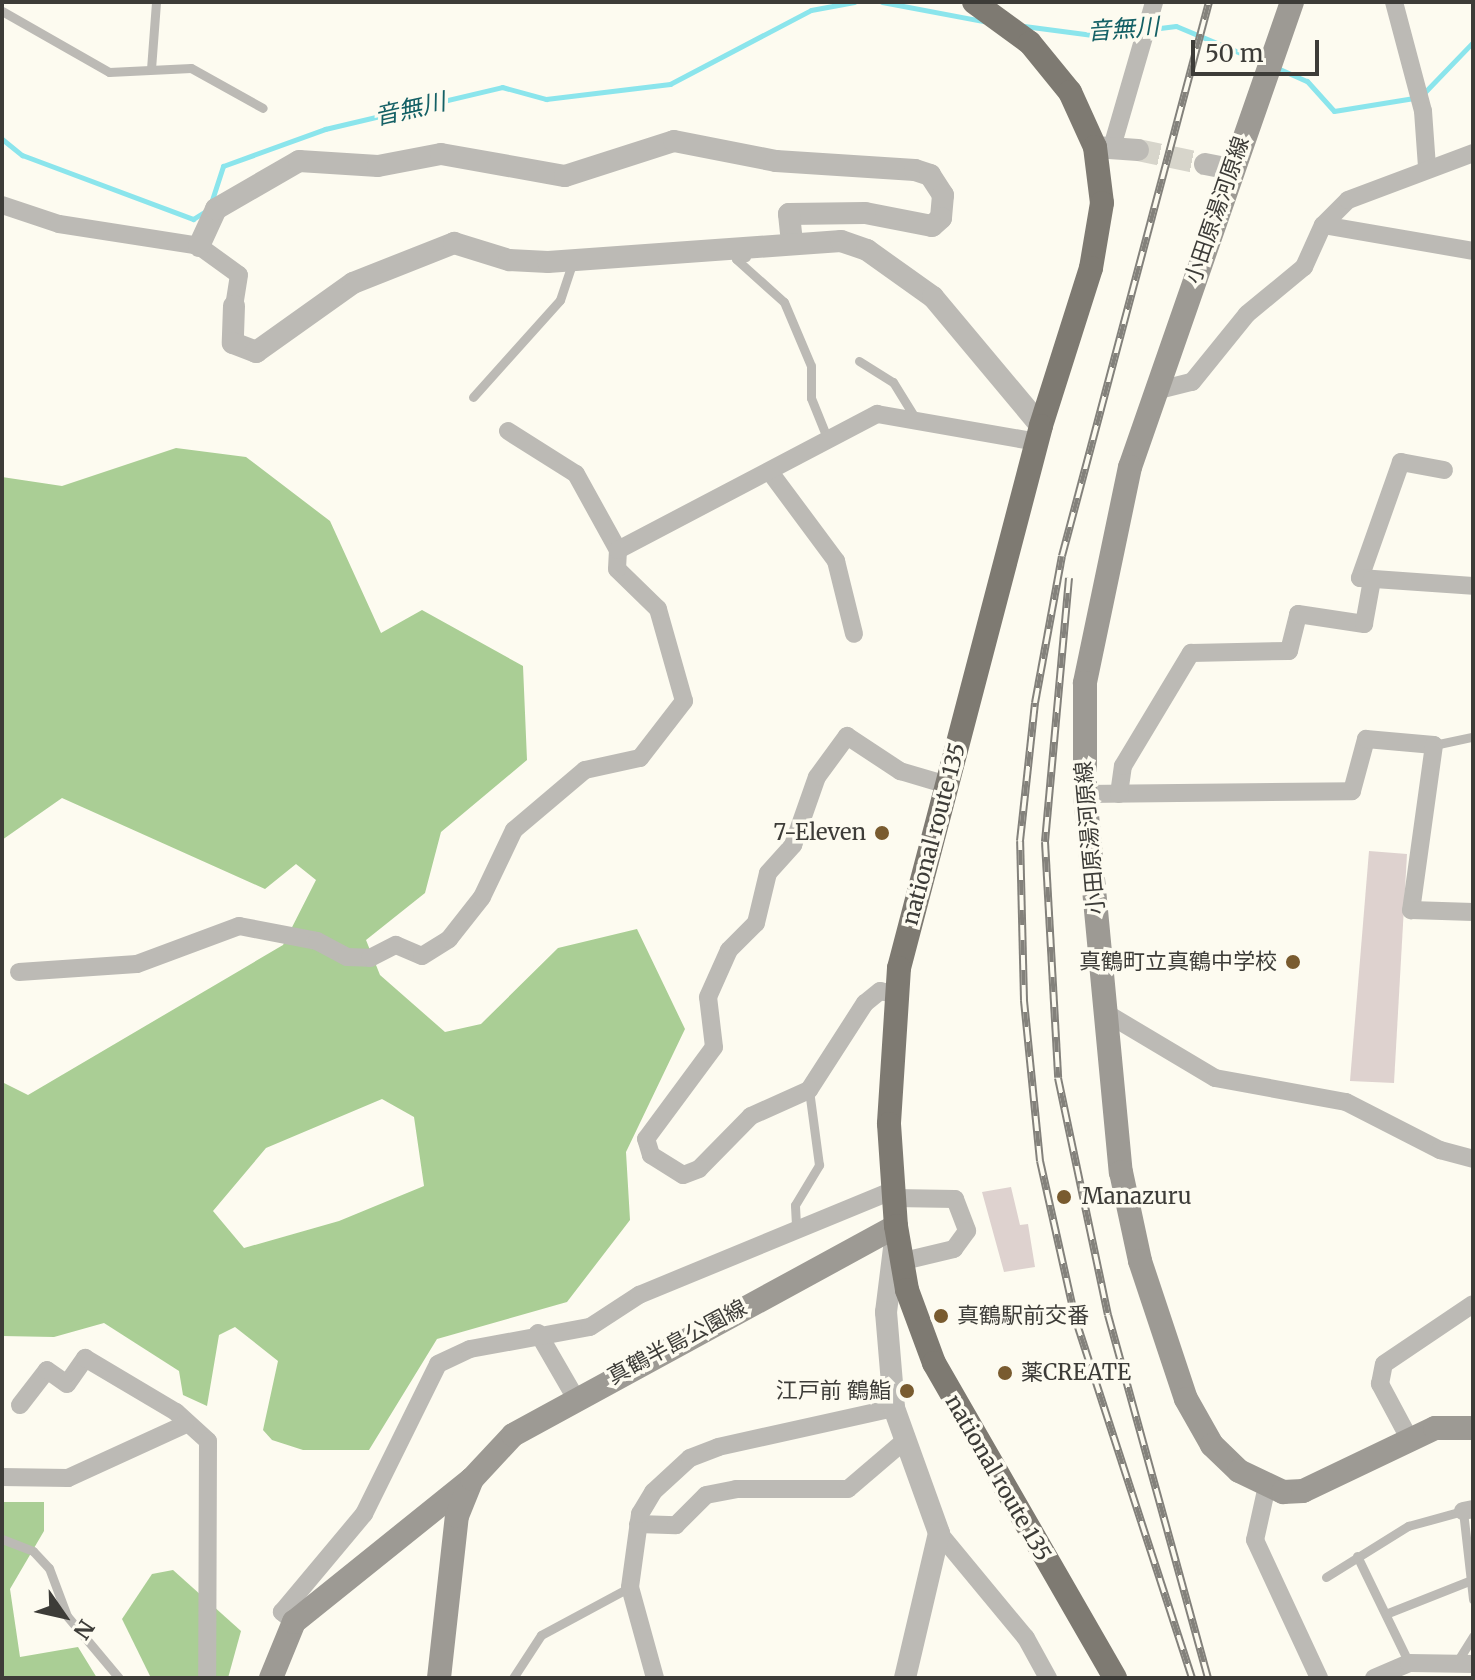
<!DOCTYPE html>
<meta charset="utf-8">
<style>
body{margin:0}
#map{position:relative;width:1475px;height:1680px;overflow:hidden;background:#fdfbf0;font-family:Merriweather,"Noto Sans JP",serif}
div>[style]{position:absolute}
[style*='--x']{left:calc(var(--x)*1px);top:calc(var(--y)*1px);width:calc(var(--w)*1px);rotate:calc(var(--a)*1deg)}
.forest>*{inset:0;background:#aace95}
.stream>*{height:5px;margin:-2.5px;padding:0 2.5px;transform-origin:2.5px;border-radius:2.5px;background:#8be5ec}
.building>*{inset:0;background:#ded2cf}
.tertiary-tunnel>*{height:22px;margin-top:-11px;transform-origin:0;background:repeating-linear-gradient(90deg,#d7d5cb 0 22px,transparent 0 33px)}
.service>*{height:9px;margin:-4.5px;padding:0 4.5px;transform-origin:4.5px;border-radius:4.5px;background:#bcbab5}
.minor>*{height:18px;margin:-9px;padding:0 9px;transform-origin:9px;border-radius:9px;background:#bcbab5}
.tertiary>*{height:22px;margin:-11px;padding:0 11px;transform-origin:11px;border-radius:11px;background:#bcbab5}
.secondary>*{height:24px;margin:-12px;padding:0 12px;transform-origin:12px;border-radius:12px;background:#9d9a94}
.trunk>*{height:24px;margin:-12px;padding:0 12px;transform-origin:12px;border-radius:12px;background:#7e7a72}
.rail>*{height:8px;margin-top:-4px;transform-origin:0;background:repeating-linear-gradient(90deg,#fdfbf0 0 15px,#83817b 0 30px);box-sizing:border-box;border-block:2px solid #83817b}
.dots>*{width:22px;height:22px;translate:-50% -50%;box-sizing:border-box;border:4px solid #fdfbf0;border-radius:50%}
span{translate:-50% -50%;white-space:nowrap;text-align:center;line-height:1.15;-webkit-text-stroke:7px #fdfbf0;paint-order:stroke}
.street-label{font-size:22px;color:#3d3c38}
.poi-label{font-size:22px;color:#3d3c38}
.right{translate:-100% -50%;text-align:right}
.left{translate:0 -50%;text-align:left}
.water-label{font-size:24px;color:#146065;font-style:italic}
.frame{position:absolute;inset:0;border:4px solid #3d3c38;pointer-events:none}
.north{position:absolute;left:24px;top:1576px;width:80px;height:80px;-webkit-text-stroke:6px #fdfbf0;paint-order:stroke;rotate:124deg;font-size:22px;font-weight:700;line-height:32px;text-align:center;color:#3d3c38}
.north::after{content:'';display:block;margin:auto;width:28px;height:36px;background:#3d3c38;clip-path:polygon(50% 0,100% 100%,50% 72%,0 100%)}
.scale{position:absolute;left:1191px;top:40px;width:128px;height:36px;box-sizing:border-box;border:4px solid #3d3c38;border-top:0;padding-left:10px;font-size:24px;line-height:28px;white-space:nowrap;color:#3d3c38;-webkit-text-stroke:6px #fdfbf0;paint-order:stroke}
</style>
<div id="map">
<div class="forest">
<i style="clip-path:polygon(evenodd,176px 448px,246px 457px,330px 521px,381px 633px,422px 610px,523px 666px,527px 760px,441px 832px,425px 893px,366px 940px,380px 975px,445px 1032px,481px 1024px,558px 948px,637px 929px,685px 1029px,626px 1152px,630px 1220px,567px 1302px,437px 1339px,369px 1450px,303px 1450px,272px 1440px,263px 1430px,278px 1361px,235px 1327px,219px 1335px,207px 1406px,183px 1395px,179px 1371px,104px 1323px,54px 1337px,2px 1336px,2px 1082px,28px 1095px,283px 945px,316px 880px,296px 864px,265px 889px,62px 798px,2px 840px,2px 477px,62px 486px,176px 448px,382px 1099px,414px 1117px,424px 1186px,339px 1221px,244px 1248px,213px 1211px,266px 1148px,382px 1099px)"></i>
<i style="clip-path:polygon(2px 1502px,44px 1502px,44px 1531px,10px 1589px,20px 1657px,78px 1647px,97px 1678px,2px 1678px)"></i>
<i style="clip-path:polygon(173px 1570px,241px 1631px,228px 1678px,151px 1678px,122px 1619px,152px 1574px)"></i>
</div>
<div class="stream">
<i style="--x:882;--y:2;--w:103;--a:10.7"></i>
<i style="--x:1024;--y:26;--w:69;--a:7.5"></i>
<i style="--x:1092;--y:35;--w:50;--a:-5.7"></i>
<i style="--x:1152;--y:29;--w:24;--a:-7"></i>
<i style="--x:1176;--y:26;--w:93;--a:22.7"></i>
<i style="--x:1275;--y:67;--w:35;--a:24"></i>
<i style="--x:1307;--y:81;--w:40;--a:48"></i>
<i style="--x:1334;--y:111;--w:81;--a:-9.2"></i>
<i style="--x:1423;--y:94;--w:72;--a:-46.1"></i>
<i style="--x:2;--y:139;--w:26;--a:39"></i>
<i style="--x:22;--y:155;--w:183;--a:20.5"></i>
<i style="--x:193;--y:219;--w:15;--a:-32"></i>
<i style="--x:211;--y:203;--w:39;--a:-72"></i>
<i style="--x:223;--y:166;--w:109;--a:-19.9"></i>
<i style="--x:325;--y:129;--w:182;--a:-13.3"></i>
<i style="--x:502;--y:87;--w:46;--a:15.3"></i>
<i style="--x:546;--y:99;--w:125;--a:-6.9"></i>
<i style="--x:670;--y:84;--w:159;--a:-27.7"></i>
<i style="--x:811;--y:10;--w:44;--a:-10.5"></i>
</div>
<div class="building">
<i style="clip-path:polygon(1369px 851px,1407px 854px,1394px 1083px,1350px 1081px)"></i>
<i style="clip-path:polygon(1011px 1187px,1020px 1225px,1028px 1224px,1035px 1267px,1004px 1272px,982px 1192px)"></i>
</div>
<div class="tertiary-tunnel">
<i style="--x:1138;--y:150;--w:68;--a:11.8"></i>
</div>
<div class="service">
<i style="--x:2;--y:11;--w:123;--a:29.7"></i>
<i style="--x:109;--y:72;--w:82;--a:-2.8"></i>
<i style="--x:191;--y:68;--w:82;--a:29.1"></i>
<i style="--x:151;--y:69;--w:67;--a:-85.7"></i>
<i style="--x:746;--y:257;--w:10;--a:169"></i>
<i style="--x:736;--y:259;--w:64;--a:41.9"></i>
<i style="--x:784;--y:302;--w:69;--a:67.1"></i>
<i style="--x:811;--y:366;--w:32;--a:90"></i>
<i style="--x:811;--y:398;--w:45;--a:68"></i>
<i style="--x:859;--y:361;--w:40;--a:32"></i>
<i style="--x:893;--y:382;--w:46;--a:58.4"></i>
<i style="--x:473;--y:397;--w:130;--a:-48.1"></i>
<i style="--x:560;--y:300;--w:41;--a:-71.6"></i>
<i style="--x:1434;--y:745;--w:40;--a:-12"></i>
<i style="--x:796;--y:1225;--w:20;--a:-93"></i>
<i style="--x:795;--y:1205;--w:47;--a:-59"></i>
<i style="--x:819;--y:1165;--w:76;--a:-97.6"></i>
<i style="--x:2;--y:1539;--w:33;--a:21"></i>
<i style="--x:33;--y:1551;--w:23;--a:47"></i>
<i style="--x:49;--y:1568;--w:51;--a:69.4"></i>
<i style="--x:67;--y:1616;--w:81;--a:50"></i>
<i style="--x:1357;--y:1556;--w:119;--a:64.1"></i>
<i style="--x:1326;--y:1577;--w:97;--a:-31.9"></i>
<i style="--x:1408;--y:1526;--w:57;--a:-15.3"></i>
<i style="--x:1463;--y:1511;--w:89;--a:83.5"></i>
<i style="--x:1388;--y:1613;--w:87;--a:-21.6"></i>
<i style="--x:1457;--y:1662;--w:31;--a:-58"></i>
<i style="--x:513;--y:1678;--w:51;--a:-56.9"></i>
<i style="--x:541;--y:1635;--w:101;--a:-28.3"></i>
</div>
<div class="minor">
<i style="--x:1394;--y:2;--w:113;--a:75.1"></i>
<i style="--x:1423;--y:111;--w:56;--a:85.9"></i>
<i style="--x:1112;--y:147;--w:151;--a:-73.8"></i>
<i style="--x:2;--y:205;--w:60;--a:18.4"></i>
<i style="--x:59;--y:224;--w:142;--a:8.9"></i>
<i style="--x:199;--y:246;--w:49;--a:35.9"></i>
<i style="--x:239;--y:275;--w:31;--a:99"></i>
<i style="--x:1323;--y:225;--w:152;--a:9.8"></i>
<i style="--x:1155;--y:391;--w:38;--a:-14"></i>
<i style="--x:1192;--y:382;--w:87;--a:-51"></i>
<i style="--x:1247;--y:314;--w:74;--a:-39.5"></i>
<i style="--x:1304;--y:267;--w:46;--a:-65.7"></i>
<i style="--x:1323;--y:225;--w:35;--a:-45"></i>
<i style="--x:1348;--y:200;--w:134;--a:-20.6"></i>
<i style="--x:508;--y:431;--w:80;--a:32.3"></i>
<i style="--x:576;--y:474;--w:87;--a:61.1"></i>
<i style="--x:1444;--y:470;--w:44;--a:-169.5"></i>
<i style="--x:1401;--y:462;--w:123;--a:109.5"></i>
<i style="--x:1360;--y:578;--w:113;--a:4"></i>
<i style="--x:770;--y:472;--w:111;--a:53.4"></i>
<i style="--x:836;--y:561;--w:75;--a:76.1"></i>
<i style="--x:1085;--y:794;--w:267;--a:-0.6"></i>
<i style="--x:1352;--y:791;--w:54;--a:-74.9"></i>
<i style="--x:1366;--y:739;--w:68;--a:5"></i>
<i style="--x:1434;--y:745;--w:167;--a:97.9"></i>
<i style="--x:1411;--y:910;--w:62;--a:1.8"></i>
<i style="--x:1119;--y:794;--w:28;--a:-82"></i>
<i style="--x:1123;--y:766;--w:132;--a:-59"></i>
<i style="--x:1191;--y:653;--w:98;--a:-1.2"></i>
<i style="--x:1289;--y:651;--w:38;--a:-76"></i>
<i style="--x:1298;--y:614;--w:67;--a:8.6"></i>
<i style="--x:1364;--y:624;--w:45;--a:-79.7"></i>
<i style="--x:19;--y:972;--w:118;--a:-3.9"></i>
<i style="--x:137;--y:964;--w:109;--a:-20.4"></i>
<i style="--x:239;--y:926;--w:79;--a:10.9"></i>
<i style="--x:317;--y:941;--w:34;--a:28"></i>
<i style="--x:347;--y:957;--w:23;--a:2"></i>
<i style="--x:370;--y:958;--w:29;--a:-27"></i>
<i style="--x:396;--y:945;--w:28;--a:23"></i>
<i style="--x:422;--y:956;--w:32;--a:-32"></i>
<i style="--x:449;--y:939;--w:53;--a:-51.8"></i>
<i style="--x:482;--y:897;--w:74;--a:-64.5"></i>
<i style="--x:514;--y:830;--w:93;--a:-40.2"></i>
<i style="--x:585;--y:770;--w:56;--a:-12.3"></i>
<i style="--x:640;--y:758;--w:72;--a:-52.3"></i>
<i style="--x:684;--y:701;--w:96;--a:-105.8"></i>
<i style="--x:658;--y:609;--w:57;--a:-135.7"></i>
<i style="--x:617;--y:569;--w:19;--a:-87"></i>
<i style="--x:618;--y:550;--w:293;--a:-27.7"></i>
<i style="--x:877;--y:414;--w:162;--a:9.9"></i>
<i style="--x:895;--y:994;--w:15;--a:-169"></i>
<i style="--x:880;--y:991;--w:19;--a:141"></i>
<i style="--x:865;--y:1003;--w:103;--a:122.8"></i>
<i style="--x:809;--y:1090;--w:64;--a:155.9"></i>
<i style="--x:751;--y:1116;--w:74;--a:134.5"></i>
<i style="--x:699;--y:1169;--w:17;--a:159"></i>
<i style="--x:683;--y:1175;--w:38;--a:-148"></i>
<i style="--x:651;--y:1155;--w:17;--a:-107"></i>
<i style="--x:646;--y:1139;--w:114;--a:-53.5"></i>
<i style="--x:714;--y:1047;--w:50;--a:-96.8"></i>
<i style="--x:708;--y:997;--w:51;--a:-65.9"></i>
<i style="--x:729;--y:950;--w:38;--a:-45"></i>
<i style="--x:756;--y:923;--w:51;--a:-76.5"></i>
<i style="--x:768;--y:873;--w:38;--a:-48"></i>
<i style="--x:793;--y:845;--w:72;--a:-70.6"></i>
<i style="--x:817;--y:777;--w:51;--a:-53.8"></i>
<i style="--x:847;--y:736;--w:64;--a:33.4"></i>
<i style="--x:900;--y:771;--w:49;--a:16.6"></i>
<i style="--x:1106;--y:1013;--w:127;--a:30.8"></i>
<i style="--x:1215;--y:1078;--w:133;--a:10.4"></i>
<i style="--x:1346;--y:1102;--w:106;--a:27.1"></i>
<i style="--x:1440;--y:1150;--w:34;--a:15"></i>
<i style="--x:894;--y:1198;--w:61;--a:0.9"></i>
<i style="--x:955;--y:1199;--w:34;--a:69"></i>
<i style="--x:967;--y:1231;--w:22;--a:126"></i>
<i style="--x:954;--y:1249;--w:56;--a:166.5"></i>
<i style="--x:538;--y:1333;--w:74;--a:60"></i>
<i style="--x:20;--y:1405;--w:44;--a:-52.4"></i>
<i style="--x:47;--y:1370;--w:24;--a:35"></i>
<i style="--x:67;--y:1384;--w:32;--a:-55"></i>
<i style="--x:85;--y:1358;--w:106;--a:30.7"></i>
<i style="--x:176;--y:1412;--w:43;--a:42.2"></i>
<i style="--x:208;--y:1441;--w:237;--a:90.2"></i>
<i style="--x:1410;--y:1440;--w:64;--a:-118.2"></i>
<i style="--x:1380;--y:1384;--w:20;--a:-79"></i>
<i style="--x:1384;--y:1364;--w:107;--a:-34"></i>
<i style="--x:2;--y:1477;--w:66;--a:0.9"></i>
<i style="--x:68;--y:1478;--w:128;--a:-24.6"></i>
<i style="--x:1267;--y:1486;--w:55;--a:102.5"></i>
<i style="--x:1255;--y:1540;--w:152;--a:65.1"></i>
<i style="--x:1463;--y:1511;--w:10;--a:-11"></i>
<i style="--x:638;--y:1524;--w:38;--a:2"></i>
<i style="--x:676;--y:1525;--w:42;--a:-45"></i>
<i style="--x:706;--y:1495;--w:31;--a:-11"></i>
<i style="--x:736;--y:1489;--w:112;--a:0"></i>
<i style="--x:848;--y:1489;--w:72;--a:-40.5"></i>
<i style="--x:939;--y:1533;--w:136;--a:50.4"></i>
<i style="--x:1026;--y:1638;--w:46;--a:61.2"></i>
<i style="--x:294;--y:1622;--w:16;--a:-140"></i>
<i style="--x:282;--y:1612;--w:128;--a:-50.1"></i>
<i style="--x:364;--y:1514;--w:167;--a:-63.7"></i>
<i style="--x:438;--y:1364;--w:35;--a:-25"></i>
<i style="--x:470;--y:1349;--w:122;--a:-10.4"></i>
<i style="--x:590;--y:1327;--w:59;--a:-33.1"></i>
<i style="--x:639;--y:1295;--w:276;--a:-22.4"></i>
<i style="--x:655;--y:1678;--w:94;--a:-105.4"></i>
<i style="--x:630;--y:1587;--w:74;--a:-82.2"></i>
<i style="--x:640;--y:1514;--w:26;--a:-59"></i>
<i style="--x:653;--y:1492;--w:50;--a:-42.6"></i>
<i style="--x:690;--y:1458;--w:30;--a:-21"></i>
<i style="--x:718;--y:1447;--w:180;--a:-12.5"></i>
<i style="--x:1374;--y:1678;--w:38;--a:-23"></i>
<i style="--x:1409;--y:1663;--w:64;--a:0.9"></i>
</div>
<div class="tertiary">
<i style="--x:1095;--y:147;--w:43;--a:4"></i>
<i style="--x:1205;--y:164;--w:26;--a:11"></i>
<i style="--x:199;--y:246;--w:41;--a:-65.3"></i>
<i style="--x:216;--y:209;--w:96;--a:-30"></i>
<i style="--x:299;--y:161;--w:79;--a:3.6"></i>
<i style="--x:378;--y:166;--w:64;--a:-10.8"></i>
<i style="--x:441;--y:154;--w:126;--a:10.1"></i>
<i style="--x:565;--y:176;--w:114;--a:-17.8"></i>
<i style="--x:674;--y:141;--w:104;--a:11.1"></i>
<i style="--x:776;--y:161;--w:139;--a:3.7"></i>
<i style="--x:915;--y:170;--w:16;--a:18"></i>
<i style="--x:930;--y:175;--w:24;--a:57"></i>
<i style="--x:943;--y:195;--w:23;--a:95"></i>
<i style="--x:941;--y:218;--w:12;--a:138"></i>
<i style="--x:932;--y:226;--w:68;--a:-169"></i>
<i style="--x:865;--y:213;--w:76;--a:179.2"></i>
<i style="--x:789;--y:214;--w:29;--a:84"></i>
<i style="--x:234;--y:306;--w:37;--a:92"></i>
<i style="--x:233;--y:343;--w:25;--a:21"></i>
<i style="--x:256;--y:352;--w:119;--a:-35.4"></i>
<i style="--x:353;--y:283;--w:109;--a:-21.6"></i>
<i style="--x:454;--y:243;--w:58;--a:17.2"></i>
<i style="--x:509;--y:260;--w:39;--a:3"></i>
<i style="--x:548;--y:262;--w:294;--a:-4.1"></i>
<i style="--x:841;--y:241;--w:28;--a:19"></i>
<i style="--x:867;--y:250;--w:81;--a:35.5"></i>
<i style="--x:933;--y:297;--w:168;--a:50.1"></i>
<i style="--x:895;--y:1240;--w:73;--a:97.1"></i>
<i style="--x:886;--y:1312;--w:96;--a:85.2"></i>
<i style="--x:894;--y:1408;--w:133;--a:70.2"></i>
<i style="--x:939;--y:1533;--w:149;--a:103.2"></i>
</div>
<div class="secondary">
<i style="--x:1292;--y:2;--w:492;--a:109.2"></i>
<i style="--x:1130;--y:467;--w:221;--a:101.8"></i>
<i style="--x:1085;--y:683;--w:111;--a:90"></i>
<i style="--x:1085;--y:794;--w:380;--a:84.6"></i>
<i style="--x:1121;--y:1172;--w:91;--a:77.9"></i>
<i style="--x:1140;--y:1261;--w:145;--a:71.6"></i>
<i style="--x:1186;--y:1399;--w:53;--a:60.5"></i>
<i style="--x:1212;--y:1445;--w:37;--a:44"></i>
<i style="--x:1239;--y:1471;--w:49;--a:25.5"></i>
<i style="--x:1283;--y:1492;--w:20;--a:-3"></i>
<i style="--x:1303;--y:1491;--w:146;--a:-25.5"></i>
<i style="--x:1435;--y:1428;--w:38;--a:0"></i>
<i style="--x:271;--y:1678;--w:61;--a:-67.7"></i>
<i style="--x:294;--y:1622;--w:228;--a:-38.8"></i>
<i style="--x:439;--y:1678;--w:163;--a:-83.7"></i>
<i style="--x:457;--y:1516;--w:40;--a:-68"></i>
<i style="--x:472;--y:1479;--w:60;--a:-47"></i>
<i style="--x:513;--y:1435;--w:436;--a:-28.6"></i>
</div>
<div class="trunk">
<i style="--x:974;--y:2;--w:69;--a:36.2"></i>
<i style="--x:1030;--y:43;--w:63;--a:50.8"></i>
<i style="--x:1070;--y:92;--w:60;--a:65.6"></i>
<i style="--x:1095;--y:147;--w:56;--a:82.9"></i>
<i style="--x:1102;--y:203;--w:66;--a:99.6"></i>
<i style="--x:1091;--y:268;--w:166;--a:107.6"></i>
<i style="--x:1041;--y:426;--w:560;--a:104.68"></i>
<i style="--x:899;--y:968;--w:156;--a:93.7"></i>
<i style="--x:889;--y:1124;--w:102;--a:86.1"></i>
<i style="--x:896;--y:1226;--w:65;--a:80.2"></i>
<i style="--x:907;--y:1290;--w:78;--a:69.7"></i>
<i style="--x:934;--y:1363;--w:363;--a:60.1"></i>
</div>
<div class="rail">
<i style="--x:1069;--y:578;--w:265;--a:95.2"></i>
<i style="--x:1045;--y:842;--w:236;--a:86.8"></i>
<i style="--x:1058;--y:1078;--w:242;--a:78.1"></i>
<i style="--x:1108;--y:1315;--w:377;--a:74.6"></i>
<i style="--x:1192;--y:1678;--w:374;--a:-108"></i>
<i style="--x:1076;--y:1322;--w:165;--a:-102.6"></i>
<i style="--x:1040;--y:1161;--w:162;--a:-95.7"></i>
<i style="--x:1024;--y:1000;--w:159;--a:-91.4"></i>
<i style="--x:1020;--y:841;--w:139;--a:-83.8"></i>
<i style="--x:1035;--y:703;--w:149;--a:-79.6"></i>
<i style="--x:1062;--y:556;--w:573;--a:-75.14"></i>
</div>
<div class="dots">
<i style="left:882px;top:833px;background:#795b2f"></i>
<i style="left:1293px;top:962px;background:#795b2f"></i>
<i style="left:1064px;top:1197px;background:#795b2f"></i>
<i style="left:941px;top:1316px;background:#795b2f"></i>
<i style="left:1005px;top:1373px;background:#795b2f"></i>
<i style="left:907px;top:1391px;background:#795b2f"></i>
</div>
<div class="street-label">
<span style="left:1217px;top:210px;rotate:-71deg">小田原湯河原線</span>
<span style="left:934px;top:834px;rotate:-75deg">national route 135</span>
<span style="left:1090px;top:838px;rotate:-95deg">小田原湯河原線</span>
<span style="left:677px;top:1342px;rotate:-28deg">真鶴半島公園線</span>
<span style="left:998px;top:1478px;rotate:60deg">national route 135</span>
</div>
<div class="poi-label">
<span class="right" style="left:866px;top:833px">7-Eleven</span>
<span class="right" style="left:1277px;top:962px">真鶴町立真鶴中学校</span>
<span class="left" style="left:1082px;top:1197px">Manazuru</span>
<span class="left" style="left:957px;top:1316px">真鶴駅前交番</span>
<span class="left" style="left:1021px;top:1373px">薬CREATE</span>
<span class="right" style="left:891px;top:1391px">江戸前 鶴鮨</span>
</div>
<div class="water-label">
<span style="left:1123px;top:29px;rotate:-4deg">音無川</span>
<span style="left:410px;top:109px;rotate:-13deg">音無川</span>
</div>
<div class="frame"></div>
<div class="north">N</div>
<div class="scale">50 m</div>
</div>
